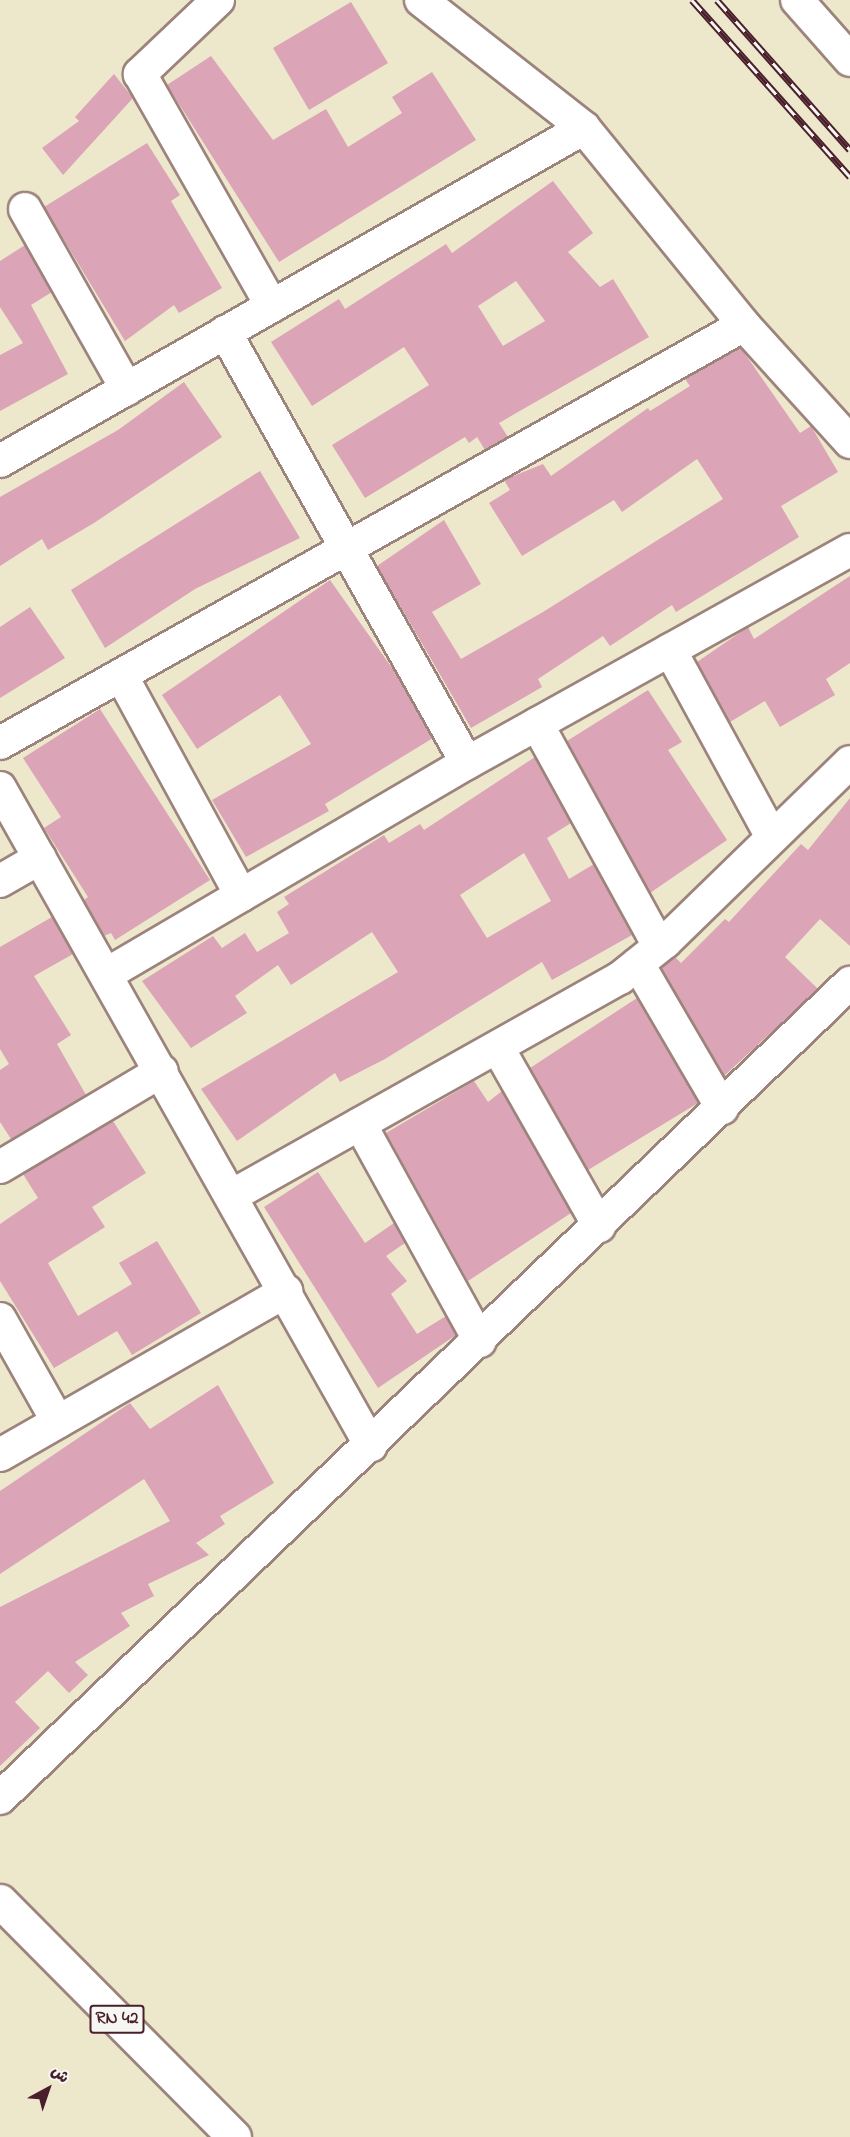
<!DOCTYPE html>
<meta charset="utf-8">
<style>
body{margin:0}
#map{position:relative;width:850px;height:2137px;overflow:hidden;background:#ede7cc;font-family:"Indie Flower","Playpen Sans Arabic",sans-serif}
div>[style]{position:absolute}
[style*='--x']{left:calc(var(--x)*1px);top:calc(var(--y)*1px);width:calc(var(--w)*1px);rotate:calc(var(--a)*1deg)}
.building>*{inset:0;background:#dca4b7}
.roads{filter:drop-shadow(2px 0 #9c837c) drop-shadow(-2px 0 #9c837c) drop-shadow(0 2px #9c837c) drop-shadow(0 -2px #9c837c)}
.minor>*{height:32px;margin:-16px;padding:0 16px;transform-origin:16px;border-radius:16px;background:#fff}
.primary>*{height:33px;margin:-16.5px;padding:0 16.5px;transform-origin:16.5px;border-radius:16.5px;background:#fff}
.rail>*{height:7px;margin-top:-3.5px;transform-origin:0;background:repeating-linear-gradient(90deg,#f6f6f2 0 14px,#4a1f2b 0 28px);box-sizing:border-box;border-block:2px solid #4a1f2b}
span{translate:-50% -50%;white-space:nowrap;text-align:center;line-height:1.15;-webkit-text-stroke:6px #f6f6f2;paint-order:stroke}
.shield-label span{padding:2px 4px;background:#f6f6f2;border:2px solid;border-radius:4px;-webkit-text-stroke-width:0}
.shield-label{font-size:18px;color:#4a1f2b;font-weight:700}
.north{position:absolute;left:18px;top:2059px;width:60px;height:60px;-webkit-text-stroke:4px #f6f6f2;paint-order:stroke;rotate:40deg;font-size:16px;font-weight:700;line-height:24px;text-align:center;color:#4a1f2b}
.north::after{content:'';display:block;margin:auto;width:21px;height:27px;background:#4a1f2b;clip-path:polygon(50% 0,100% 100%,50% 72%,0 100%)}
</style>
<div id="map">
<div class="building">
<i style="clip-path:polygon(351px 2px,388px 63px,309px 110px,273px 48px)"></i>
<i style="clip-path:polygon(211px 56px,273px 140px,326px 109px,348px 147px,402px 113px,392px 97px,432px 72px,476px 140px,279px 262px,167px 85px)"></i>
<i style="clip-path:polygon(114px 74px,133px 98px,63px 175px,42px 148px,79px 121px,75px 117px)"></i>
<i style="clip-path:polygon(147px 143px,180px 195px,171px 201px,222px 288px,179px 313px,174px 305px,125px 341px,44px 207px)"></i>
<i style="clip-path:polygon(evenodd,553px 181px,593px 233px,568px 252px,600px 287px,613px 279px,649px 337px,499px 423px,508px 437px,485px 450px,477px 437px,469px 443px,465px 437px,365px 498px,332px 445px,429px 385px,404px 347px,312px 406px,271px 342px,339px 299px,345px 309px,446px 244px,452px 253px,553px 181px,516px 281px,545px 321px,503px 346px,478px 306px,516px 281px)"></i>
<i style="clip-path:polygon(25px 245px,52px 292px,31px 305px,68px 374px,0 411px,0 355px,23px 343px,0 307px,0 261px)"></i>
<i style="clip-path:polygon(741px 348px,800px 433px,811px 426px,838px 472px,781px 506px,799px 537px,676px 612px,672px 605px,610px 646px,603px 636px,538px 679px,542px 687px,471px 728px,377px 566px,444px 520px,481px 584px,432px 612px,461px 659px,543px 612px,723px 499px,697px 459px,622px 512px,614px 500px,522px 556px,489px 503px,510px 490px,504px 480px,543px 464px,551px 476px,648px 408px,650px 411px,690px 386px,685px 379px)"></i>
<i style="clip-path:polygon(184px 382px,222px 437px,94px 523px,48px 550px,42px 539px,0 566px,0 497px,118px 430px)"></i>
<i style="clip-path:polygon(260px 471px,300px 538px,195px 589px,105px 648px,71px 590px)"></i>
<i style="clip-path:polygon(850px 576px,850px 663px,826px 679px,835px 695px,780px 727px,765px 701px,730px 722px,697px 662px,748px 627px,754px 639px)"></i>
<i style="clip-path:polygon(330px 580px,399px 678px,433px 738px,325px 804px,329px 811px,246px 857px,212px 800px,311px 744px,280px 695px,197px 749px,162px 695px)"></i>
<i style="clip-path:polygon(30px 607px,65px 658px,0 698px,0 627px)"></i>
<i style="clip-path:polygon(648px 690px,682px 742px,668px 750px,727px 840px,650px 893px,567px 741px)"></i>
<i style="clip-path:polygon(100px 709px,210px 880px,115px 940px,111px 933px,104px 936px,84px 900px,88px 897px,44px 828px,61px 817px,23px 758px)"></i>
<i style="clip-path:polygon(evenodd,535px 757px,571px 823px,547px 838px,569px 879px,594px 864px,632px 935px,552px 980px,542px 962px,385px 1059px,340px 1082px,335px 1073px,237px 1141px,201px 1089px,398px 972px,372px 932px,291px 985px,278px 965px,235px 996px,247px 1013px,191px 1048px,142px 981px,213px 936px,222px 948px,245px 933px,257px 952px,289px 933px,277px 912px,289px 904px,284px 897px,384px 835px,389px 843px,420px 824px,424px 830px,535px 757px,524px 853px,551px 901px,487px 938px,460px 895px,524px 853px)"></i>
<i style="clip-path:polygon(850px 798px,850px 946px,820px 919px,785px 957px,818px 989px,724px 1076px,661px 968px,675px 957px,681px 963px,725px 919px,729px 922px,801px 844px,808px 850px)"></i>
<i style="clip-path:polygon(52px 917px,73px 954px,34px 976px,71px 1035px,57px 1044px,86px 1095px,11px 1139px,0 1122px,0 1070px,9px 1064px,0 1049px,0 947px)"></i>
<i style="clip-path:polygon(637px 998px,698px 1103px,588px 1170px,530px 1068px)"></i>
<i style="clip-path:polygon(474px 1081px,488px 1102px,502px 1091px,571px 1213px,468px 1281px,386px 1133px)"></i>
<i style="clip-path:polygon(113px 1121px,146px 1173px,92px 1207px,105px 1227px,48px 1263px,78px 1316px,132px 1284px,119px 1263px,157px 1241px,201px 1313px,132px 1355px,117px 1331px,54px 1368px,0 1281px,0 1224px,38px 1198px,23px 1174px)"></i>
<i style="clip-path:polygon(318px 1172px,365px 1243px,394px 1223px,405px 1243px,386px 1256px,407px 1281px,391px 1294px,417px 1334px,446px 1316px,456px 1335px,378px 1388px,264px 1207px)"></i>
<i style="clip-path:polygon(218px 1385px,274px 1483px,220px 1516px,225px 1524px,196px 1543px,209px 1555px,148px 1584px,154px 1596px,121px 1613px,130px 1626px,75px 1662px,88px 1675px,69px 1693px,48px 1671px,15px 1702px,40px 1728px,0 1766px,0 1607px,170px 1521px,144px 1479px,0 1574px,0 1491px,130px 1403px,150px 1429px)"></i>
</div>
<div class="roads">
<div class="minor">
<i style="--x:218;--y:0;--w:108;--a:136.5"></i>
<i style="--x:140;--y:74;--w:267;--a:60.4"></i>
<i style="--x:421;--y:0;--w:207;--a:38.1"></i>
<i style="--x:584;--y:128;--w:254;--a:50.9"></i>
<i style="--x:744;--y:325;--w:158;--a:47.8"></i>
<i style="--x:797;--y:0;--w:80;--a:48.5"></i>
<i style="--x:25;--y:209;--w:207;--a:60.5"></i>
<i style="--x:225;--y:332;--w:494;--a:60.7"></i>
<i style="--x:0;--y:461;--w:672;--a:-29.69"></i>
<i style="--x:670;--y:650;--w:211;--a:61.4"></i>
<i style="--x:121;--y:675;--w:251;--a:61.4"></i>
<i style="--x:537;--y:724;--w:253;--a:61.2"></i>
<i style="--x:0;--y:743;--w:853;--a:-29.33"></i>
<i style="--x:0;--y:788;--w:755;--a:60.58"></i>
<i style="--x:0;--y:881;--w:46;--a:-29.9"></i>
<i style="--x:638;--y:964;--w:167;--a:59.7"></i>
<i style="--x:107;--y:974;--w:417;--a:-30.4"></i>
<i style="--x:467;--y:763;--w:438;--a:-29.1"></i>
<i style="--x:498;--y:1048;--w:205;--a:60.4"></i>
<i style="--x:360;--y:1124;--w:248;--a:61.1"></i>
<i style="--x:0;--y:1167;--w:188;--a:-30.7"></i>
<i style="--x:233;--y:1195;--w:444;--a:-29.3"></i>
<i style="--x:620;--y:978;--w:58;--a:-38.7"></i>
<i style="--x:665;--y:942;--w:258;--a:-44.2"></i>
<i style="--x:0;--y:1319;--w:118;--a:60.6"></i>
<i style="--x:0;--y:1455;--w:330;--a:-29.8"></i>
<i style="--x:0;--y:1798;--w:1178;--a:-43.8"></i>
</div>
<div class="primary">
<i style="--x:0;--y:1901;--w:332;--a:45.2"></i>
</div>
</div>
<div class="rail">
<i style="--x:692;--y:0;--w:237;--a:48.2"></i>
<i style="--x:717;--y:0;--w:200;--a:48.4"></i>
</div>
<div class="shield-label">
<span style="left:117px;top:2019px">RN 42</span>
</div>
<div class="north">ش</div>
</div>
